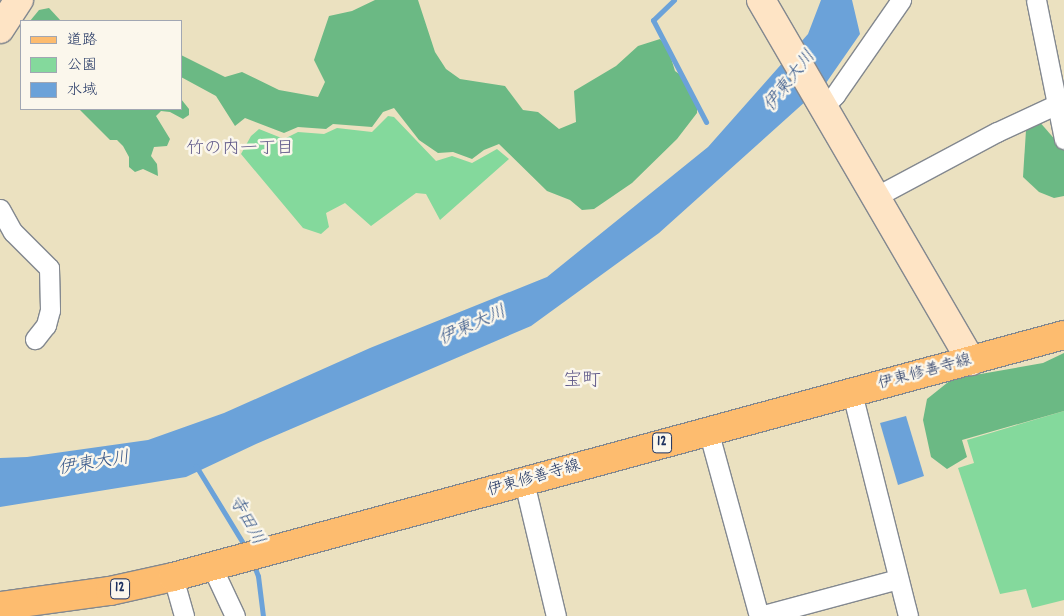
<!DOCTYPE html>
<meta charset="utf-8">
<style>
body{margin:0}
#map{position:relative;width:1064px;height:616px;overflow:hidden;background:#ebe1c0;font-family:Dekko,"Klee One",sans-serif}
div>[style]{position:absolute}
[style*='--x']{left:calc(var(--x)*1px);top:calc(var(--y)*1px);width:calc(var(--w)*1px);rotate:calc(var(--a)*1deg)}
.green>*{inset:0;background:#84d99c}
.forest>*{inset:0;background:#6bb984}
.water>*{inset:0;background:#6ba2d9}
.stream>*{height:5px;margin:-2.5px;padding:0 2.5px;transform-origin:2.5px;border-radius:2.5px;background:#6ba2d9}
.roads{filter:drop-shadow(1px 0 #83888f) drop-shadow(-1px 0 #83888f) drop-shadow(0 1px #83888f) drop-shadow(0 -1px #83888f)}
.street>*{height:19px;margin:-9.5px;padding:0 9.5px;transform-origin:9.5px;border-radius:9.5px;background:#fff}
.secondary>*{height:28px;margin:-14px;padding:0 14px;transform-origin:14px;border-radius:14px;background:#fee4c5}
.primary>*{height:28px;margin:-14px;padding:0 14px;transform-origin:14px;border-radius:14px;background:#fdbc6f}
span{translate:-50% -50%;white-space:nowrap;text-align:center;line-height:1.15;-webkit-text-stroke:5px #fbf7ec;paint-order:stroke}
.shield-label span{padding:1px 4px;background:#fbf7ec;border:1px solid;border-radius:4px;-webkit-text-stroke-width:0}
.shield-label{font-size:15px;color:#1b2f5e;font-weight:700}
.street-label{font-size:16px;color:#1b2f5e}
.water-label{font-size:18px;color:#375789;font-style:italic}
.neighbourhood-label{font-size:18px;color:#605a8a}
.quarter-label{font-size:19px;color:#605a8a}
.legend{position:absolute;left:20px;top:20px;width:162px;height:90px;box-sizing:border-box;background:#fbf7ec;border:1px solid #a1a7b3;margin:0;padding:6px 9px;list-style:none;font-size:15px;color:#1b2f5e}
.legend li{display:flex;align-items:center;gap:10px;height:25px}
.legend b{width:25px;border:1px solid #a1a7b3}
</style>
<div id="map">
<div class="green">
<i style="clip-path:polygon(388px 116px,394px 117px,436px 161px,452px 156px,472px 163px,497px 149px,509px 159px,440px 220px,426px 194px,416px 193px,371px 226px,345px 203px,326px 213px,329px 227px,321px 234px,303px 228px,241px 154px,251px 136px,259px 129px,284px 139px,298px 132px,324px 134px,337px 128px,372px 132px)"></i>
<i style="clip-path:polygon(1064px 411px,1064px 600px,1032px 608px,1026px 589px,1000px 594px,958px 468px,974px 463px,967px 440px)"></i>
</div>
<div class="forest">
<i style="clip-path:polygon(375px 0,418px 0,435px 52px,446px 69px,460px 79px,505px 86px,523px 110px,538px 112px,559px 129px,576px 122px,574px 91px,616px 66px,638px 46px,660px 39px,668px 48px,675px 71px,686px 79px,697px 103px,697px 113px,677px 139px,632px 183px,594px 209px,582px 210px,570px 200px,547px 191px,499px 144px,484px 150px,472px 159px,453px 152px,438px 153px,419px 140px,394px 108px,383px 112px,372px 127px,333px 124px,326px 129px,298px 127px,284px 133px,245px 118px,235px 126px,216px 96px,181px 77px,181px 55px,225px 77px,242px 72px,279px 90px,318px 97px,325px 82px,314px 60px,329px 16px,352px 11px)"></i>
<i style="clip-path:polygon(49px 8px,61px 21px,30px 21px,39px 10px)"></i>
<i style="clip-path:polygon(181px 99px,189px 109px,189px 115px,183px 119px,170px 112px,161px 111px,156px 116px,170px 139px,167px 146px,154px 147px,151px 156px,157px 164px,158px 176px,143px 169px,135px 172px,129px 167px,129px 157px,123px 146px,117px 140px,110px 140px,79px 109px,181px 109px)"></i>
<i style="clip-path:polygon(1038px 120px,1064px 150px,1064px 196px,1054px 198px,1039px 192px,1023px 177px,1026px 130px)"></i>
<i style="clip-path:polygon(1064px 353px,1064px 411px,962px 440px,967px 457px,947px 469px,931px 457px,923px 420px,927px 399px,952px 379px,1043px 363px)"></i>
</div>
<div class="water">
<i style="clip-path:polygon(821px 0,852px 0,860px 34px,826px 83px,659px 233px,531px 326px,256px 444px,186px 477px,0 507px,0 458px,27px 457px,148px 440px,224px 413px,370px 348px,547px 277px,708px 147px,808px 34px)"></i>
<i style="clip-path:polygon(906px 416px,924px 476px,898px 485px,880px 423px)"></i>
</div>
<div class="stream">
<i style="--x:674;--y:0;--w:29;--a:136"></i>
<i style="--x:653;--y:20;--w:115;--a:62.5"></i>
<i style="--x:196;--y:466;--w:96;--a:58.6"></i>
<i style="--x:253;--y:563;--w:14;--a:69"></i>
<i style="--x:258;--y:576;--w:40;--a:82.9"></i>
</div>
<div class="roads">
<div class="street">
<i style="--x:1036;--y:0;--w:142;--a:78.6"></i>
<i style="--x:824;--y:106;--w:16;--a:-45"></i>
<i style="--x:835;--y:95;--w:116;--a:-55.2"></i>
<i style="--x:877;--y:196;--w:136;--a:-28.1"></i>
<i style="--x:997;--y:132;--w:74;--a:-24.8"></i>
<i style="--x:0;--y:209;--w:26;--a:61"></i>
<i style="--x:13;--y:232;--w:51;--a:45"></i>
<i style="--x:49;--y:268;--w:42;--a:88.6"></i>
<i style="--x:50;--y:310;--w:16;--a:105"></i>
<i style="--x:46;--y:325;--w:18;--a:128"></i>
<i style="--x:852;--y:393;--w:230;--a:75.9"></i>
<i style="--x:708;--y:430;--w:193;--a:74.7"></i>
<i style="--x:524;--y:482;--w:138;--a:76.6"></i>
<i style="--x:212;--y:567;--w:54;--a:64.9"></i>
<i style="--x:173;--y:577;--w:41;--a:74.2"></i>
<i style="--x:760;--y:616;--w:143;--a:-15"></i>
</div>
<div class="secondary">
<i style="--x:761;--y:0;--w:418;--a:59.8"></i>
<i style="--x:0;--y:29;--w:35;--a:-57"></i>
</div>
<div class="primary">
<i style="--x:0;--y:606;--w:111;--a:-7.8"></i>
<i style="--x:110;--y:591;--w:65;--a:-12.5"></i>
<i style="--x:173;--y:577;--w:923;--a:-15.2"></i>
</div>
</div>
<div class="shield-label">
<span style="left:662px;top:443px">12</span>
<span style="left:120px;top:589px">12</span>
</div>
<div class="street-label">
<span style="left:925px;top:373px;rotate:-15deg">伊東修善寺線</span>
<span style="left:534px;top:479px;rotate:-16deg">伊東修善寺線</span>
</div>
<div class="water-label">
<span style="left:791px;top:82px;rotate:-52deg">伊東大川</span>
<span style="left:473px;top:327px;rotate:-24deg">伊東大川</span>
<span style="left:94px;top:465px;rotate:-9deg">伊東大川</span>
<span style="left:245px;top:521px;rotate:61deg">寺田川</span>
</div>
<div class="neighbourhood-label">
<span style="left:240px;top:150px">竹の内一丁目</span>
</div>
<div class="quarter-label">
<span style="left:582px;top:382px">宝町</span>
</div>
<ul class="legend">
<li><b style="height:6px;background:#fdbc6f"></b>道路</li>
<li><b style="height:14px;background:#84d99c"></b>公園</li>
<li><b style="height:14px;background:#6ba2d9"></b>水域</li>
</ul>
</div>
